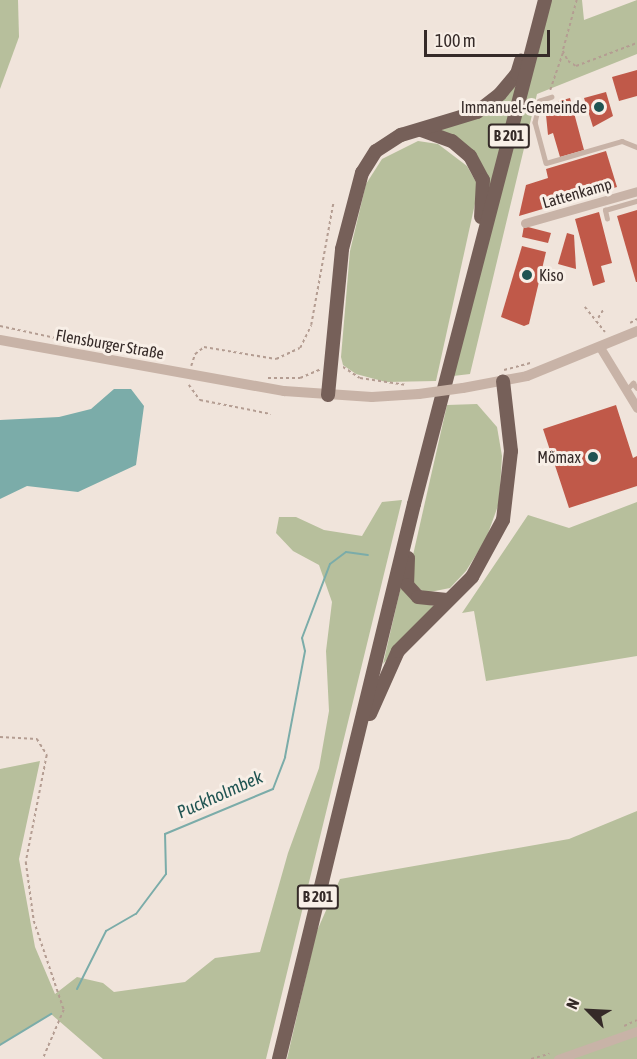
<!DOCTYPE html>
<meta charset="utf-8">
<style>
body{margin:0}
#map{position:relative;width:637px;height:1059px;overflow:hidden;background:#f0e4db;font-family:"Asap Condensed",sans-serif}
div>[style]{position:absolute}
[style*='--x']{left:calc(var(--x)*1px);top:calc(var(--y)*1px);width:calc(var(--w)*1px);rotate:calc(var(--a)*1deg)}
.green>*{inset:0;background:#b7bf9c}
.water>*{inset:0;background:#7baca9}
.stream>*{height:2px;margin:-1px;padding:0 1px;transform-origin:1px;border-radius:1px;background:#7baca9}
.building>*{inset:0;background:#c05949}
.path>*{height:1.5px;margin-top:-0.75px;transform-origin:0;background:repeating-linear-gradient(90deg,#b49d92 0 3px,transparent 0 6px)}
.service>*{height:4.5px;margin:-2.25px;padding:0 2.25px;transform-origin:2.25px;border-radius:2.25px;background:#c8b3a7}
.minor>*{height:9px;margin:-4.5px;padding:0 4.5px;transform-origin:4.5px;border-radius:4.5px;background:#c8b3a7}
.tertiary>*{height:10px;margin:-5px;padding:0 5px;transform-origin:5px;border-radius:5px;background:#c8b3a7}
.primary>*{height:14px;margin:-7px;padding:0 7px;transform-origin:7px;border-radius:7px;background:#766059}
.tertiary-bridge>*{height:10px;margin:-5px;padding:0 5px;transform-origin:5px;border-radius:5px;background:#c8b3a7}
.dots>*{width:16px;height:16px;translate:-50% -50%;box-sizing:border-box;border:3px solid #f8efe7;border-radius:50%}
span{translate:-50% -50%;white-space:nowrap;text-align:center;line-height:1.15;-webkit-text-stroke:6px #f8efe7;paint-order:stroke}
.shield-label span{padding:2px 4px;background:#f8efe7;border:2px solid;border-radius:4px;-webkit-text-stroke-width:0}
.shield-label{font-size:15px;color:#352a28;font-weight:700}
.poi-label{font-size:16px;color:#352a28}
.right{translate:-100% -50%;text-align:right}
.left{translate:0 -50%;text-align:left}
.street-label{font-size:16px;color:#352a28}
.water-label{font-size:18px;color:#1f5452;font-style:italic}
.north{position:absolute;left:559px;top:981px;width:60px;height:60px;-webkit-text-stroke:4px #f8efe7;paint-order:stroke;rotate:294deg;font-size:16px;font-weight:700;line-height:24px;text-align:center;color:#352a28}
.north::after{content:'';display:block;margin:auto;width:21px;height:27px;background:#352a28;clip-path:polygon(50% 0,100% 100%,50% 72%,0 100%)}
.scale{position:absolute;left:424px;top:30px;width:126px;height:27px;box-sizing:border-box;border:3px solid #352a28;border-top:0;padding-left:8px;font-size:18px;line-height:21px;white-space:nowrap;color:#352a28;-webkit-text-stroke:4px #f8efe7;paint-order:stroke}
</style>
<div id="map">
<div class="green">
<i style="clip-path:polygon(0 0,18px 0,19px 37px,0 89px)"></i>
<i style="clip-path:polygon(548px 0,582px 0,584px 20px,637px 0,637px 54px,537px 94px,470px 374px,453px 376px)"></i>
<i style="clip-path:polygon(517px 83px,488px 195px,483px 176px,431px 130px)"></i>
<i style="clip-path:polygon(418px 141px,438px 144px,467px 166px,476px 182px,476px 199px,436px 381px,386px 382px,356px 374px,343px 365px,341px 357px,350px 251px,366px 184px,382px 159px)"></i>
<i style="clip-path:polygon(477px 404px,497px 427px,502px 456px,499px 503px,486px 539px,466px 571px,450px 588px,425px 593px,414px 584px,411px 564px,447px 405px)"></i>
<i style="clip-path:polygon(402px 500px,266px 1059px,103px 1059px,51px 1014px,0 1045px,0 769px,40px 761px,19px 859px,35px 947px,55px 994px,77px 977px,103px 983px,114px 992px,185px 982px,215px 958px,260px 952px,288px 853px,319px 768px,329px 711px,326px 651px,332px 602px,319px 565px,293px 551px,276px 533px,279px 517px,296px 517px,324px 530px,362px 536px,382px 502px)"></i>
<i style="clip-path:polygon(637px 502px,637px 656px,486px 681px,474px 611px,462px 613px,528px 515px,569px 528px)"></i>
<i style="clip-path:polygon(401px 586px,422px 603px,434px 606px,383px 664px)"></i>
<i style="clip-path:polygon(637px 811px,637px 1059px,287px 1059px,316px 933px,340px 879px,569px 839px)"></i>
</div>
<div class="water">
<i style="clip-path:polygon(114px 389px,131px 389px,144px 406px,136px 465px,78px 492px,27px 486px,0 499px,0 420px,59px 417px,91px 409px)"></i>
</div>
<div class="stream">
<i style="--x:77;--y:989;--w:65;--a:-63.4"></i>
<i style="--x:106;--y:931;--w:34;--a:-30"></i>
<i style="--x:136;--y:914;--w:50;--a:-53.1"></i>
<i style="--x:166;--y:874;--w:40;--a:-91.4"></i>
<i style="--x:165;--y:834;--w:117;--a:-22.6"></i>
<i style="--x:273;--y:789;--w:34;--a:-69"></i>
<i style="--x:285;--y:757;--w:108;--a:-79.3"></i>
<i style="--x:305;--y:651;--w:13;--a:-103"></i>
<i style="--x:302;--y:638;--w:79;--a:-69.3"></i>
<i style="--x:330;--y:564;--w:20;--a:-37"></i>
<i style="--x:346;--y:552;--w:22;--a:8"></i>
<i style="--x:0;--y:1045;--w:60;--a:-31.3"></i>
</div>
<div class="building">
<i style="clip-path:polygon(637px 70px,637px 96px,619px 101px,612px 77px)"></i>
<i style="clip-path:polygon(606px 92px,613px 116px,593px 127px,584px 98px)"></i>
<i style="clip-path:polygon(570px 98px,584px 150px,560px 157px,553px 133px,548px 135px,545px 105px)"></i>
<i style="clip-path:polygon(606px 151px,617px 187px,519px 216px,526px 185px,548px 178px,546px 169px)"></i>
<i style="clip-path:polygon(637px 210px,637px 282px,636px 282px,617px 216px)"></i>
<i style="clip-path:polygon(599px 212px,612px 263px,601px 266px,605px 282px,593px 286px,575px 219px)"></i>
<i style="clip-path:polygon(524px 226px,551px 233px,548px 243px,522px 237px)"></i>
<i style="clip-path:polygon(567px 233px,574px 235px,576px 269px,558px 264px)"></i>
<i style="clip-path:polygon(522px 246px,546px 252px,529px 324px,524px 326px,501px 317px)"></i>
<i style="clip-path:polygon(616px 405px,633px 458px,637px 456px,637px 486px,569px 508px,543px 429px)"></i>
</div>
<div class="path">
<i style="--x:577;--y:0;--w:53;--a:105.4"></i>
<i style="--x:563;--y:51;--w:11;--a:63"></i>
<i style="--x:568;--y:61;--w:9;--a:32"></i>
<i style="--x:576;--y:66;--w:65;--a:-20.7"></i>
<i style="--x:550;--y:90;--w:40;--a:-71.1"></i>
<i style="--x:585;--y:307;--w:32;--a:51"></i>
<i style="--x:598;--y:318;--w:9;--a:-58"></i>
<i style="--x:630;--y:323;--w:8;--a:-30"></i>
<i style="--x:0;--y:326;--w:119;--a:12.2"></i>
<i style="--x:191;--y:366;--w:13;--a:-72"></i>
<i style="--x:195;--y:354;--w:11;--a:-38"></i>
<i style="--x:204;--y:347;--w:73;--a:9.5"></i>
<i style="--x:276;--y:359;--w:26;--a:-25"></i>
<i style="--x:300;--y:348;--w:25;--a:-64"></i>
<i style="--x:311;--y:325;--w:123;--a:-79.7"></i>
<i style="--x:343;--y:367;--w:20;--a:33"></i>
<i style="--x:360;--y:378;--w:47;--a:8.7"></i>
<i style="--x:504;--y:370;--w:28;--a:-15"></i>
<i style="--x:268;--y:378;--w:32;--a:0"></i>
<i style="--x:300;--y:378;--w:23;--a:-23"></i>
<i style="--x:189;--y:385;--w:19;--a:54"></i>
<i style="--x:200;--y:400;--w:72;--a:11.2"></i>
<i style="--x:0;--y:737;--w:37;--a:3"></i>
<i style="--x:37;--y:739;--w:19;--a:58"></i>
<i style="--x:47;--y:755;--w:109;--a:101.1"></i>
<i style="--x:26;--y:862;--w:60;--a:82.3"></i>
<i style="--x:34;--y:921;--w:94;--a:71.4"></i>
<i style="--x:64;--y:1010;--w:53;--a:113.2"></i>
<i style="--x:624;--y:1026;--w:14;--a:-25"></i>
<i style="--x:531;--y:1059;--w:19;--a:-16"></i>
</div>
<div class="service">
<i style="--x:552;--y:97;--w:13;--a:162"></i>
<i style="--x:540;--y:101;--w:22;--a:103"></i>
<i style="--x:535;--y:122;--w:42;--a:75"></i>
<i style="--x:546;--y:163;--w:79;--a:-16.1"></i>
<i style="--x:622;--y:141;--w:16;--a:22"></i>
<i style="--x:607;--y:219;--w:9;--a:-103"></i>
<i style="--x:605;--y:210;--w:33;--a:-16"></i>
<i style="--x:626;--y:390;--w:10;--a:-45"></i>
<i style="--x:633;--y:383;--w:6;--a:51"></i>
</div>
<div class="minor">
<i style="--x:525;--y:223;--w:116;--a:-15.9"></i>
<i style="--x:601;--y:349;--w:69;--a:58.6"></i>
<i style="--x:558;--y:1059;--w:84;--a:-19.5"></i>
</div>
<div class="tertiary">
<i style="--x:0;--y:340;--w:289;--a:10.2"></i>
<i style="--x:284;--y:391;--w:88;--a:3.9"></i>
<i style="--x:372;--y:397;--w:47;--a:-3.7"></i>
<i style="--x:463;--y:388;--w:65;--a:-10.6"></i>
<i style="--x:527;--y:376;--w:119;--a:-22.2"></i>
</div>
<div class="primary">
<i style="--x:421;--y:130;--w:33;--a:20"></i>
<i style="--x:452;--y:141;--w:23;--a:40"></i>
<i style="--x:470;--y:156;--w:27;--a:62"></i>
<i style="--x:483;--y:180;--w:37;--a:93"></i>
<i style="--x:328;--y:395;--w:147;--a:-84.5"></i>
<i style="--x:342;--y:249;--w:79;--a:-75.3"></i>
<i style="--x:362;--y:173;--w:26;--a:-58"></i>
<i style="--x:376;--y:151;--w:30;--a:-33"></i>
<i style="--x:401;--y:135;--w:79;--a:-16.8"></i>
<i style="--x:477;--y:112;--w:29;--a:-38"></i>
<i style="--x:500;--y:94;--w:26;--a:-50"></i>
<i style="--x:517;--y:74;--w:14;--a:-73"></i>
<i style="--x:408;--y:558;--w:27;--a:92"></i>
<i style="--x:407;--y:585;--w:16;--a:47"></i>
<i style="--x:418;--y:597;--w:29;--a:6"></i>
<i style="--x:370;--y:714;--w:69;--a:-66"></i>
<i style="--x:398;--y:651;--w:105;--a:-45"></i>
<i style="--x:472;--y:577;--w:65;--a:-61.5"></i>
<i style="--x:503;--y:520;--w:69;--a:-83.4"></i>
<i style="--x:511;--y:451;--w:70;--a:-96.5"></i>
<i style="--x:279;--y:1059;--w:571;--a:-76.33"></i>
<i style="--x:414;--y:504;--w:521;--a:-75.43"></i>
</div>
<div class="tertiary-bridge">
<i style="--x:419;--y:394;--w:44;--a:-7.8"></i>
</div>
<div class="dots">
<i style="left:599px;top:107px;background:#1f5452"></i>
<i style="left:527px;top:275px;background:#1f5452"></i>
<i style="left:593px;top:457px;background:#1f5452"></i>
</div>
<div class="shield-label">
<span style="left:509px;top:136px">B 201</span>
<span style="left:318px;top:897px">B 201</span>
</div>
<div class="poi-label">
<span class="right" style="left:587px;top:107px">Immanuel-Gemeinde</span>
<span class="left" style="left:539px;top:275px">Kiso</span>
<span class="right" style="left:581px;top:457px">Mömax</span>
</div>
<div class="street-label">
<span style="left:577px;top:193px;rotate:-16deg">Lattenkamp</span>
<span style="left:110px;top:344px;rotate:10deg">Flensburger Straße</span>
</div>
<div class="water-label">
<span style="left:220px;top:795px;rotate:-24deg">Puckholmbek</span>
</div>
<div class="north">N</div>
<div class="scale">100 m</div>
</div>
